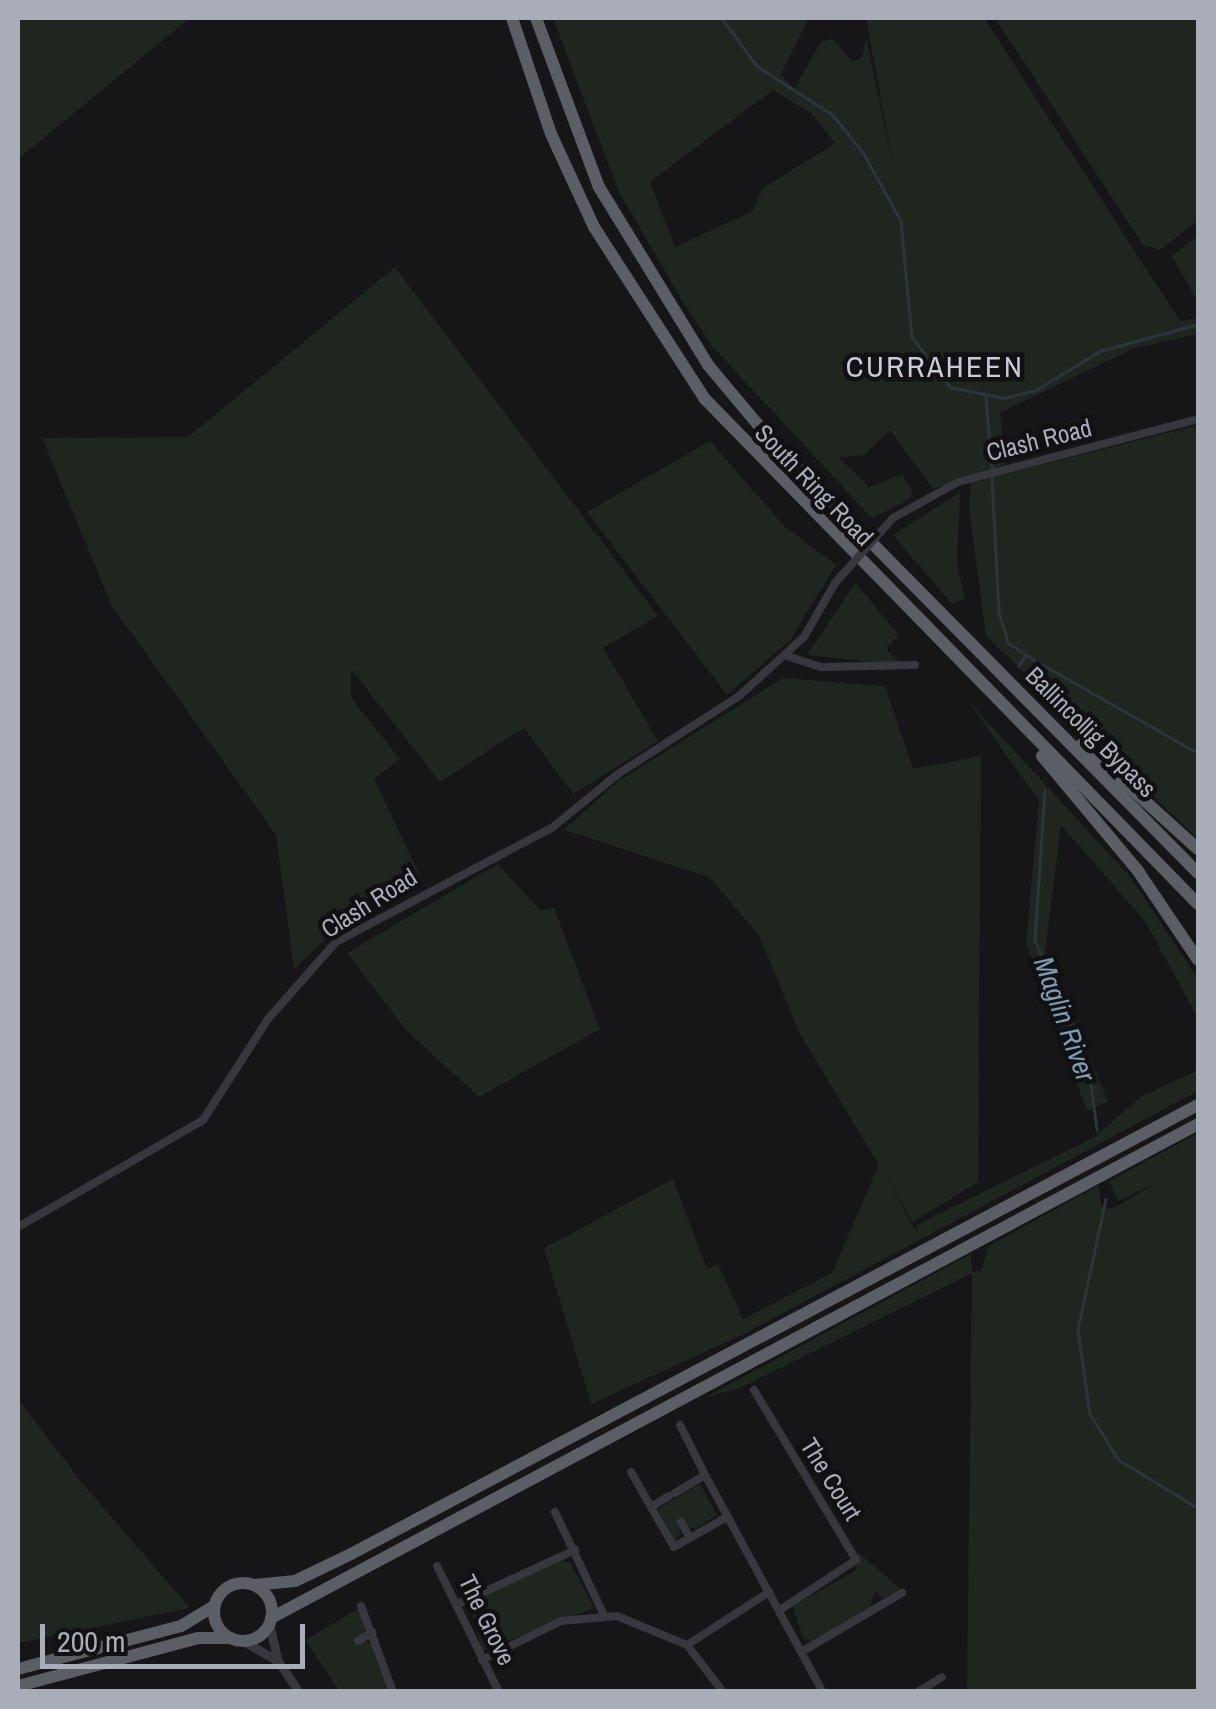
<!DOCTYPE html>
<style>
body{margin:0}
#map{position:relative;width:1216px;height:1709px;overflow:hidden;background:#161618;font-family:"Archivo Narrow",sans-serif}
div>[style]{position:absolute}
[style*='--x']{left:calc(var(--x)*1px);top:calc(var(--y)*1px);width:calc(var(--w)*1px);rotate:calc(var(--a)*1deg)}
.green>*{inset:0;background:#1e261f}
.stream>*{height:2.5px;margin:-1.25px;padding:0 1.25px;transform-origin:1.25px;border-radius:1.25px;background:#2c353c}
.minor>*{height:8px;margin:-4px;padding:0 4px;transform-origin:4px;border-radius:4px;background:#37383d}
.tertiary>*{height:9px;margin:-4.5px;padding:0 4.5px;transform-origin:4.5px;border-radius:4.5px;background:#37383d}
.trunk>*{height:12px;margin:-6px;padding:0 6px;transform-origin:6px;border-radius:6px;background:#5b5e65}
.trunk>.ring{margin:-6px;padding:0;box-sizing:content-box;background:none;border:12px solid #5b5e65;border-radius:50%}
.minor-bridge>*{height:8px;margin:-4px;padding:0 4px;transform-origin:4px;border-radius:4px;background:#37383d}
span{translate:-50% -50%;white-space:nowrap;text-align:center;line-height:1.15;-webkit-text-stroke:9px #111113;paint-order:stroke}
.street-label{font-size:25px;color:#a8adb8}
.water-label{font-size:28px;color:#7f9bb3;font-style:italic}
.quarter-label{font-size:30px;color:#c9ccd4;letter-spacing:2.5px}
.frame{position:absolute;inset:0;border:20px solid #a8adb8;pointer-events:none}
.scale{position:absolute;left:40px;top:1624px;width:265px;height:45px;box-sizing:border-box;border:5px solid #a8adb8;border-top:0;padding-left:12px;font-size:30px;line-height:35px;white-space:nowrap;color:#a8adb8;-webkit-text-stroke:8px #111113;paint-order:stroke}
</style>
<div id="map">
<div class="green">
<i style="clip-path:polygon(18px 18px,190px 18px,18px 159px)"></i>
<i style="clip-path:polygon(evenodd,553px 18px,809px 18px,781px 74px,794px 89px,821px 42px,833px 39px,852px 61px,862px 58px,866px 37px,895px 176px,866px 18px,984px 18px,1180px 321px,1198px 318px,1198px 334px,1132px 349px,1000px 413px,1006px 464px,933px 489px,890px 430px,864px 455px,839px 458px,869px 487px,902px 474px,912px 489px,910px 499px,872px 518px,711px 345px,680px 297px,619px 192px,553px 18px,773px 90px,812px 114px,835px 143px,762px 189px,753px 211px,675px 247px,650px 182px,773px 90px)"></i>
<i style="clip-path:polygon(995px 18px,1198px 18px,1198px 220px,1160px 250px,1143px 245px)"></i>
<i style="clip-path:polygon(1198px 235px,1198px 303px,1172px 256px)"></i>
<i style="clip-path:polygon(395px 267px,658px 616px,603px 648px,658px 741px,573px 794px,524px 728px,440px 782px,351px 669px,351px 698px,400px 759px,374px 779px,424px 884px,329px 936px,294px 969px,276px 835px,112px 606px,42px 438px,188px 437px)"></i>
<i style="clip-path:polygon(1198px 425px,1198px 839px,986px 636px,969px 509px,971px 483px)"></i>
<i style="clip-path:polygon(710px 441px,784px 526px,836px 565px,790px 640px,727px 695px,587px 512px)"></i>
<i style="clip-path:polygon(960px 492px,957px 564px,965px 598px,952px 604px,893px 535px)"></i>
<i style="clip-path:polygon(855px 583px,899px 635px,886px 649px,902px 665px,807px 655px)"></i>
<i style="clip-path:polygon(783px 678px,885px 686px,913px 769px,981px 756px,978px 1182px,913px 1222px,799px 1032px,759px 935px,709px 877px,564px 830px,617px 782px)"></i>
<i style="clip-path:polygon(966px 698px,1132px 879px,1198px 979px,1198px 1018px,1145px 921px,1061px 825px,1045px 952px,1108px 1101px,1087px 1111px,1026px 944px,1039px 801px)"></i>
<i style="clip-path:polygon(498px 864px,540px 910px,554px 908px,600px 1029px,479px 1097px,406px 1030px,347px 953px)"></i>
<i style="clip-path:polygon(1198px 1061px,1198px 1091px,742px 1335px,591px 1404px,544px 1248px,673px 1179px,707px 1269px,718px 1264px,743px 1319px,832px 1273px,879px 1164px,917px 1233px,916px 1225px,1093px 1138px,1142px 1096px,1194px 1072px)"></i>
<i style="clip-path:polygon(1198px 1133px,1198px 1691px,967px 1691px,972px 1273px,740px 1388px,704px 1398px,971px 1254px,972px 1272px,981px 1271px,989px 1246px,1099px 1185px,1102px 1209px,1114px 1208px,1155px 1184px,1118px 1201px,1109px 1181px)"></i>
<i style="clip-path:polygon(18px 1399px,83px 1484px,190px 1608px,18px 1643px)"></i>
<i style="clip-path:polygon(700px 1484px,717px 1515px,696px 1529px,677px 1523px,681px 1535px,675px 1541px,658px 1509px)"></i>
<i style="clip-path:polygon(858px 1552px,900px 1589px,883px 1598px,875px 1590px,870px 1607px,812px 1641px,803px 1639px,793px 1606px,856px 1570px)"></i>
<i style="clip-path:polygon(560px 1561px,570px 1562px,594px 1608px,482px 1651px,470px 1606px,476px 1599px)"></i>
<i style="clip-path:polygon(358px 1609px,367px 1630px,356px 1638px,372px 1644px,389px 1691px,339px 1691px,305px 1640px)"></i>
</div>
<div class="stream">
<i style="--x:722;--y:18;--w:59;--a:53.9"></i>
<i style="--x:757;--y:66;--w:90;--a:32.8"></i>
<i style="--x:833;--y:115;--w:50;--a:51.5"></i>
<i style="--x:864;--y:154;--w:77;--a:61.1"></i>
<i style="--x:901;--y:221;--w:117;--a:84.6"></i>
<i style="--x:912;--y:337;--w:63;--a:52.8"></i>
<i style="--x:950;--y:387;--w:55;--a:11.5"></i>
<i style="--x:1004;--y:398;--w:33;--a:-14"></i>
<i style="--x:1036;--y:390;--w:75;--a:-31.4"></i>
<i style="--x:1100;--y:351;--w:102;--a:-15.4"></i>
<i style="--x:986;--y:398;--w:71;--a:85.2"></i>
<i style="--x:992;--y:478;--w:135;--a:87"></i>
<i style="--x:999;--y:613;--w:32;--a:72"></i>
<i style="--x:1009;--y:643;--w:21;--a:35"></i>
<i style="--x:1026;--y:655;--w:13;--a:122"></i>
<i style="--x:1026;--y:655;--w:198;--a:29.7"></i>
<i style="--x:1045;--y:790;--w:150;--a:93.8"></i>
<i style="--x:1035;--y:940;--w:140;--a:67.3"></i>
<i style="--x:1089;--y:1069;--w:61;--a:82.4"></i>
<i style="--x:1106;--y:1199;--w:134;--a:102.1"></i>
<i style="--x:1078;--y:1330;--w:85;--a:81.9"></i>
<i style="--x:1090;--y:1414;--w:54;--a:57.8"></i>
<i style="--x:1119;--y:1460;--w:92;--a:31.3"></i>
</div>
<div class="minor">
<i style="--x:893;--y:518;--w:74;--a:-29"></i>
<i style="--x:958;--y:482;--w:248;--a:-14.7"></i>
<i style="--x:787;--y:656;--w:36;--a:18"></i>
<i style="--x:821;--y:667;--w:94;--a:-1.2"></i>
<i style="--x:18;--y:1227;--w:214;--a:-30"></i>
<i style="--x:203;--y:1120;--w:120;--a:-57.2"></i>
<i style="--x:268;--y:1019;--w:103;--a:-48.6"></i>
<i style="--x:336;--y:942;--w:246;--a:-27.9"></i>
<i style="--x:553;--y:827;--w:84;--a:-39.2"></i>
<i style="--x:618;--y:774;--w:144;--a:-32.8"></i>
<i style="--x:739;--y:696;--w:88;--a:-42.2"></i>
<i style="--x:804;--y:637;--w:62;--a:-60.1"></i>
<i style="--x:754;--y:1390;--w:198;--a:59"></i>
<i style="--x:856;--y:1560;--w:91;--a:146.7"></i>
<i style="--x:680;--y:1425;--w:56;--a:63.4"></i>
<i style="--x:631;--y:1472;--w:40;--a:60.3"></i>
<i style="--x:675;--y:1493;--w:35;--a:-31"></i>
<i style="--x:705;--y:1475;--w:247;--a:61.5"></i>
<i style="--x:669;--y:1496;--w:21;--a:149"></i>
<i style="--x:651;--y:1507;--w:46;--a:60.1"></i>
<i style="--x:674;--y:1547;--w:61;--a:-29.5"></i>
<i style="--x:555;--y:1512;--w:114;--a:64.6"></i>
<i style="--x:681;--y:1522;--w:18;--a:61"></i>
<i style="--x:437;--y:1566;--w:140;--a:63.8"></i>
<i style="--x:460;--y:1603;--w:127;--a:-24.7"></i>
<i style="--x:361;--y:1606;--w:92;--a:69.6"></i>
<i style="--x:358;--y:1641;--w:17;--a:-31"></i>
<i style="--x:687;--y:1645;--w:98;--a:-32.9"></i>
<i style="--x:803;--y:1651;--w:115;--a:-30.4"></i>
<i style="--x:482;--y:1660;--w:88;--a:-26.3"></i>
<i style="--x:561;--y:1621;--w:56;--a:-5.1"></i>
<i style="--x:617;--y:1616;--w:76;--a:22.5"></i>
<i style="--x:687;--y:1645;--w:59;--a:52.5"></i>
<i style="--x:918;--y:1692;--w:28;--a:-32"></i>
</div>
<div class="tertiary">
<i style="--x:269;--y:1623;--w:37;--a:77"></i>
<i style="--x:243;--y:1641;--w:40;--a:29.7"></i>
<i style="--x:278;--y:1661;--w:37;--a:56"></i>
</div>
<div class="trunk">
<i style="--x:512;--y:18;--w:122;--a:71.4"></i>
<i style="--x:551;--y:134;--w:102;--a:65.2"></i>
<i style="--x:594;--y:227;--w:205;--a:57.2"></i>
<i style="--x:705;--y:399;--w:706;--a:45.69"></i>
<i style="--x:536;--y:18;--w:180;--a:69.6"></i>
<i style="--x:599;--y:187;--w:209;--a:58.5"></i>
<i style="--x:708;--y:365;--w:104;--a:50.1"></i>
<i style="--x:775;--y:445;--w:602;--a:45.34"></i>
<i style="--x:1082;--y:744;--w:156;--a:42.2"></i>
<i style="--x:1042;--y:756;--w:150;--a:50.1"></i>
<i style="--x:1138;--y:871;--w:107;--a:56"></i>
<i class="ring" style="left:214px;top:1583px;width:46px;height:46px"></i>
<i style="--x:254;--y:1585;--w:41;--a:-5.6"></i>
<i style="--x:295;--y:1581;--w:62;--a:-25.7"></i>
<i style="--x:351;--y:1554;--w:959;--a:-27.93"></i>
<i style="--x:271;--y:1618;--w:1050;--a:-28.05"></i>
<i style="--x:18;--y:1669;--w:169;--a:-14.8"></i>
<i style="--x:181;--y:1626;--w:39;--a:-31"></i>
<i style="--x:18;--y:1686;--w:187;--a:-14.9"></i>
<i style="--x:199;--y:1638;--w:32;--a:0"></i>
</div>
<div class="minor-bridge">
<i style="--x:835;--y:583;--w:87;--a:-48.3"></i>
</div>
<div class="street-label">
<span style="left:1039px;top:440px;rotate:-14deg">Clash Road</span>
<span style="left:814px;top:485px;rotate:46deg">South Ring Road</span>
<span style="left:1091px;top:732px;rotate:45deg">Ballincollig Bypass</span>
<span style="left:369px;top:903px;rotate:-32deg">Clash Road</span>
<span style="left:831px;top:1479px;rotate:58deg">The Court</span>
<span style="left:487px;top:1620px;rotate:64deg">The Grove</span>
</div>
<div class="water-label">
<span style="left:1065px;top:1019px;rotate:70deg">Maglin River</span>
</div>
<div class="quarter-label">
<span style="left:935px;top:366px">CURRAHEEN</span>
</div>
<div class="frame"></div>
<div class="scale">200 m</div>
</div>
